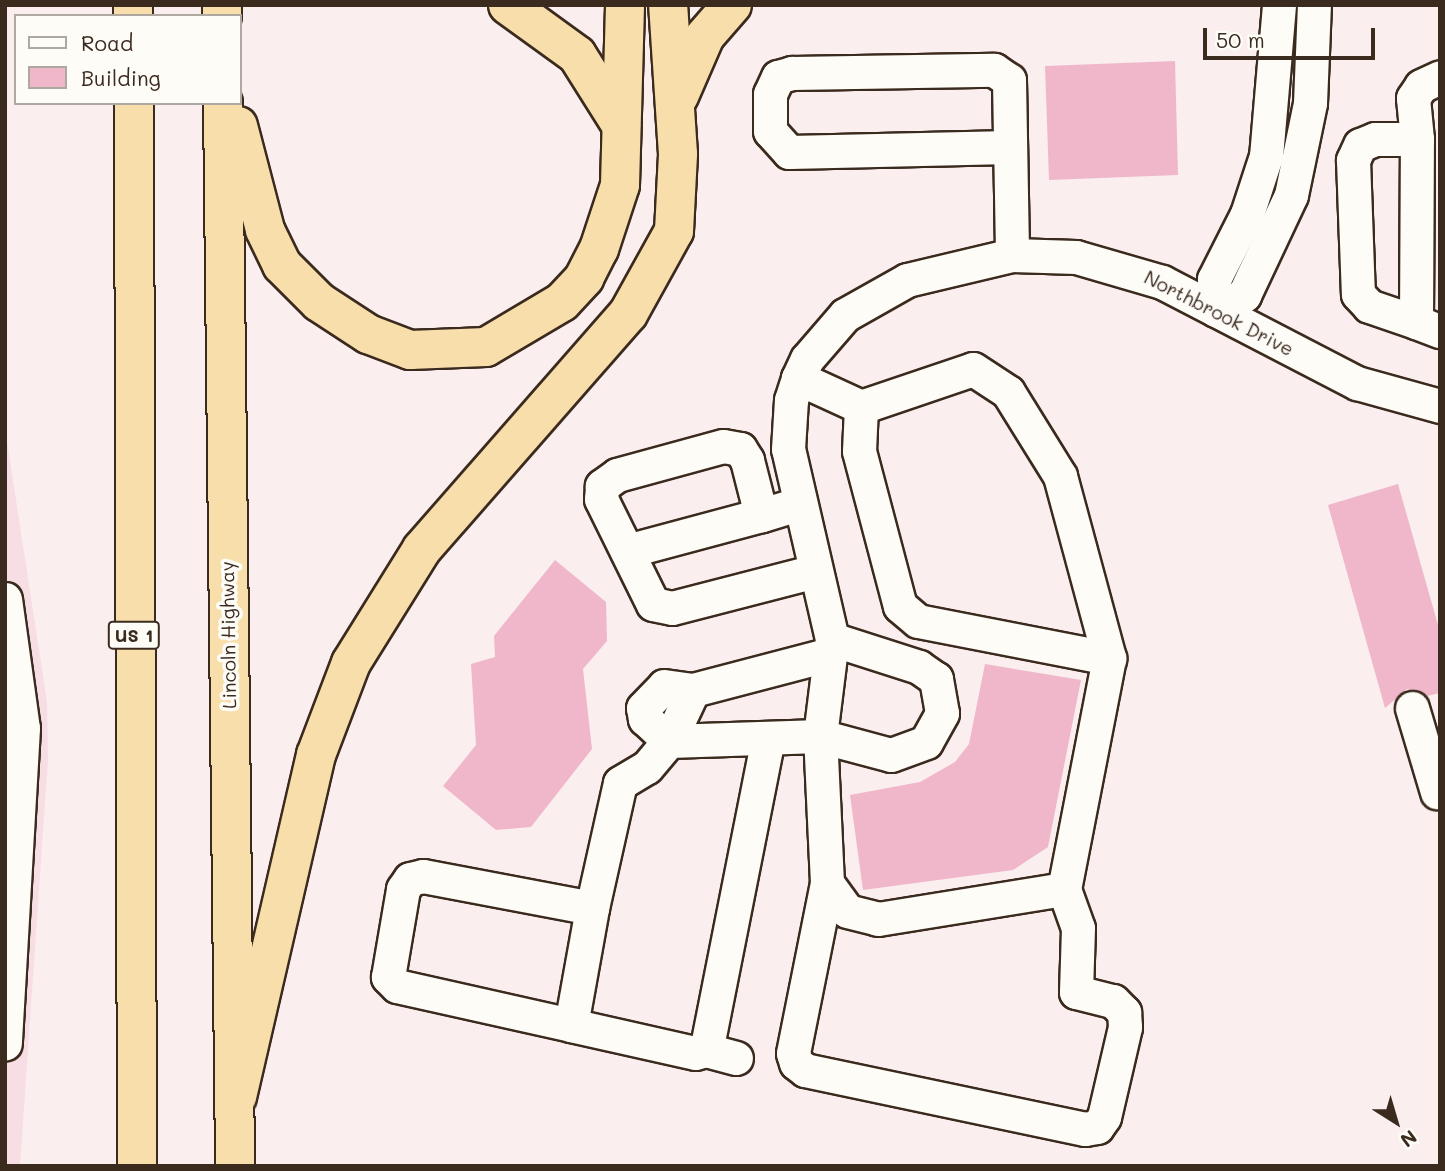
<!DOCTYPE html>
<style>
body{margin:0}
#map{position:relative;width:1445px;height:1171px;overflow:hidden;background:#faeeee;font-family:Mali,sans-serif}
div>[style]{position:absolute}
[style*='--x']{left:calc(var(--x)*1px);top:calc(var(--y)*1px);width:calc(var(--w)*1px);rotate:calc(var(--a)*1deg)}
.built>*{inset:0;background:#f7dee4}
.building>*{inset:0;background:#f0b7cb}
.roads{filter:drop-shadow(2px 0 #3b2a1e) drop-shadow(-2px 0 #3b2a1e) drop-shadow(0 2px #3b2a1e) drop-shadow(0 -2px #3b2a1e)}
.minor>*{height:33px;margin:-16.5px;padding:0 16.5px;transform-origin:16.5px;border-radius:16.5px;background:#fdfcf7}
.highway>*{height:38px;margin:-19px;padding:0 19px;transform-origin:19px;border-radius:19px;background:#f8deab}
span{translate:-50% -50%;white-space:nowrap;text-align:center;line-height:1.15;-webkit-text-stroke:7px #fdfcf7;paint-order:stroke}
.shield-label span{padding:2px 5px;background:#fdfcf7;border:2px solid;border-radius:5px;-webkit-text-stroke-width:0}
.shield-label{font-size:18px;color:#3b2a1e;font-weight:700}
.street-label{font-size:19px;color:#3b2a1e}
.frame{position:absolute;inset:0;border:7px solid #3b2a1e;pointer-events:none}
.legend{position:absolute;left:14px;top:14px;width:228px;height:91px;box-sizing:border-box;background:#fdfcf7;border:2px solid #afa8a0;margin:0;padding:9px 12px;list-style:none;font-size:21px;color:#3b2a1e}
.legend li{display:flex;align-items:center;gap:14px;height:35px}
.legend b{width:35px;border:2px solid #afa8a0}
.north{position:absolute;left:1361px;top:1087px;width:70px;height:70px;-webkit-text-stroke:5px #fdfcf7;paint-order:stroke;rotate:143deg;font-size:19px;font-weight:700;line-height:28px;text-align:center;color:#3b2a1e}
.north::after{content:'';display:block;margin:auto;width:24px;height:32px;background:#3b2a1e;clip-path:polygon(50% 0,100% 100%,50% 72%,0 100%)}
.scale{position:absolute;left:1203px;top:28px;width:172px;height:32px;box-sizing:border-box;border:4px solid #3b2a1e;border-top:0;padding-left:9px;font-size:21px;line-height:24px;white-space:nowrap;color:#3b2a1e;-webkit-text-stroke:5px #fdfcf7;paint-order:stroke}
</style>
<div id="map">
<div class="built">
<i style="clip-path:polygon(5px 428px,47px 702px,48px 759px,20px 1166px,5px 1166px)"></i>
</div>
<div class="building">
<i style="clip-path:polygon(1175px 61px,1178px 175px,1049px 180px,1045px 66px)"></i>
<i style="clip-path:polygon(1398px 484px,1440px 632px,1440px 693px,1427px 696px,1407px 689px,1385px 708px,1328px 505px)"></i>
<i style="clip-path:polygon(555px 560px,606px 602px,607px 641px,583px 669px,592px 749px,531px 827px,496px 830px,443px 786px,476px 745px,471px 664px,495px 657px,494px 636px)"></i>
<i style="clip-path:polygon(985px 664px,1081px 680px,1048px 847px,1013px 870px,863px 890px,850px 795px,920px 782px,955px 762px,969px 744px)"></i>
</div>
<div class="roads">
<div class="minor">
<i style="--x:1279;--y:5;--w:152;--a:94.9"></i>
<i style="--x:1266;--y:156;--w:61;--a:108.1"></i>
<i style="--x:1247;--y:214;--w:73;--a:116.9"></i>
<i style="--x:1214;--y:279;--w:31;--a:86"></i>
<i style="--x:1216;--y:310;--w:32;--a:-28"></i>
<i style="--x:1244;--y:295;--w:110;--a:-64.8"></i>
<i style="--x:1291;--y:195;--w:94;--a:-78.3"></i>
<i style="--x:1310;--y:103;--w:98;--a:-87.7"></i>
<i style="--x:1417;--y:139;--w:41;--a:-95.6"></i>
<i style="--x:1413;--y:98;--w:14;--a:-56"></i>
<i style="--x:1421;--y:86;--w:21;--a:-25"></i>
<i style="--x:1010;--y:147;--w:221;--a:178.7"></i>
<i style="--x:789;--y:152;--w:28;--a:-132"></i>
<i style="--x:770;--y:131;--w:37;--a:-90"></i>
<i style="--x:770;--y:94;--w:19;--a:-65"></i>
<i style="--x:778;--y:77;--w:15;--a:-16"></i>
<i style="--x:792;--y:73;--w:202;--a:-0.9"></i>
<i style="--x:994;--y:70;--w:18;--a:34"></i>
<i style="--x:1009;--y:80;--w:175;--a:89"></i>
<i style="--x:1416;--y:322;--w:183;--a:-89.7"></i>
<i style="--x:1417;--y:139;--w:42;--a:180"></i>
<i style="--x:1375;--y:139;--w:16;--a:158"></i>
<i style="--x:1360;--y:145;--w:17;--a:115"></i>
<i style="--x:1353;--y:160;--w:134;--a:87.9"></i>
<i style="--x:1358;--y:294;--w:16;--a:47"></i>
<i style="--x:1369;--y:306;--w:50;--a:18.8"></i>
<i style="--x:1416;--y:322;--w:26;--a:21"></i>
<i style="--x:798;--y:378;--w:69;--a:24.7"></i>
<i style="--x:861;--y:407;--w:44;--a:92.6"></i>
<i style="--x:859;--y:451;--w:160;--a:75.2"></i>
<i style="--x:900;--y:606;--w:23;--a:40"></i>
<i style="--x:918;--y:621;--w:195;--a:11"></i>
<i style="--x:1109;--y:658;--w:235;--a:101"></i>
<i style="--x:1064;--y:889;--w:41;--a:70.3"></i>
<i style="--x:1078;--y:928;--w:64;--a:91.8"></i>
<i style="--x:1076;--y:992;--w:38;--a:14"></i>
<i style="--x:1113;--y:1001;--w:16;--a:45"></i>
<i style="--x:1124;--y:1012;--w:15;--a:86"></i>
<i style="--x:1125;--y:1027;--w:92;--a:103.1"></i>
<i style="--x:1104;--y:1117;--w:12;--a:125"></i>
<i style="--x:1097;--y:1127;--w:12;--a:171"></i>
<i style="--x:1085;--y:1129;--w:286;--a:-168.1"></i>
<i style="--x:805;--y:1070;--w:11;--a:-142"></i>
<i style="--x:796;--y:1063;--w:10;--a:-107"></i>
<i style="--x:793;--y:1053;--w:173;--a:-78.7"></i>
<i style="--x:827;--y:883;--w:147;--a:-92.7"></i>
<i style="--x:820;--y:736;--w:98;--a:-82.9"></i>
<i style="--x:832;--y:639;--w:195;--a:-103"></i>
<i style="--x:788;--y:449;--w:49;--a:-86.5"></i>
<i style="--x:791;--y:400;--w:23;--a:-72"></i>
<i style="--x:798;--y:378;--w:21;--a:-65"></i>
<i style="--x:807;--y:359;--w:58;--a:-49.2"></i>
<i style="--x:845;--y:315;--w:71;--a:-29.4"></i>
<i style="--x:907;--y:280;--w:108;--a:-13.4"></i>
<i style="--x:1012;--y:255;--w:64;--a:1.8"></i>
<i style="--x:1076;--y:257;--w:90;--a:16.2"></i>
<i style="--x:1162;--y:282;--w:220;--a:27.4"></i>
<i style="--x:1357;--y:383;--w:86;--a:15.5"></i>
<i style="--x:861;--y:407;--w:118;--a:-18.7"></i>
<i style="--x:973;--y:369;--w:42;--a:33.3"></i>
<i style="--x:1008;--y:392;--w:99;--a:58.2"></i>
<i style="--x:1060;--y:476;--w:188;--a:74.9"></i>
<i style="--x:798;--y:504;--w:39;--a:163"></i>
<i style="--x:761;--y:515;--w:57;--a:-104.3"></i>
<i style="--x:747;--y:460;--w:13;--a:-122"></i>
<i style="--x:740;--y:449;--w:17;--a:-170"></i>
<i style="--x:723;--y:446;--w:110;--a:164.7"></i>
<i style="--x:617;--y:475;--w:19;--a:144"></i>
<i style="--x:602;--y:486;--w:13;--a:94"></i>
<i style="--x:601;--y:499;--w:117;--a:63.7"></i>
<i style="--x:653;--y:604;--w:19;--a:12"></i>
<i style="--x:672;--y:608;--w:148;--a:-14.5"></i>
<i style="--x:627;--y:551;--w:139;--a:-15"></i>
<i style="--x:5;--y:599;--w:130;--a:82.1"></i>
<i style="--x:23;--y:728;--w:316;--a:93.3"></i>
<i style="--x:693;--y:690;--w:56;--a:115.2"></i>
<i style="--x:669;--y:741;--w:33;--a:-137"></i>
<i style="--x:645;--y:719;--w:11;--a:-100"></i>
<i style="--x:643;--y:708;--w:30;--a:-46"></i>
<i style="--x:664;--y:686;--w:29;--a:8"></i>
<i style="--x:693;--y:690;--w:142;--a:-14.7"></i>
<i style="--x:1412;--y:708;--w:88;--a:73.4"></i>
<i style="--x:768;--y:738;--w:318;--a:101.2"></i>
<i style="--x:706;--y:1050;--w:11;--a:165"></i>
<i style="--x:695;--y:1053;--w:127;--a:-167.3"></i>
<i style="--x:571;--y:1025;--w:178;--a:-167.4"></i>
<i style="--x:397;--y:986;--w:13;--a:-135"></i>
<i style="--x:388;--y:977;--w:89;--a:-80.3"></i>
<i style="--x:403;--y:889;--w:12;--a:-55"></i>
<i style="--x:410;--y:879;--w:13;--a:-13"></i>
<i style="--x:423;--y:876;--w:172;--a:10.7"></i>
<i style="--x:592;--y:908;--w:128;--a:-77.4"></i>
<i style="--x:620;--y:783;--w:31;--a:-31"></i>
<i style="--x:647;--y:767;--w:34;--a:-50"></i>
<i style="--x:669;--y:741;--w:151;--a:-1.9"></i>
<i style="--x:820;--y:736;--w:73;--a:15"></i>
<i style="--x:891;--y:755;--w:37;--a:-20"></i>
<i style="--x:926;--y:742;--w:33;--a:-61"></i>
<i style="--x:942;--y:713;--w:35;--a:-100"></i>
<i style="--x:936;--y:679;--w:21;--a:-145"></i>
<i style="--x:919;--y:667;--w:91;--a:-162.2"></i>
<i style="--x:827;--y:883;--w:34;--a:54"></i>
<i style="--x:847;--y:911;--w:32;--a:14"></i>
<i style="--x:878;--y:919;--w:188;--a:-9.2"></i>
<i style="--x:571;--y:1025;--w:119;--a:-79.8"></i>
<i style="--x:706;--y:1050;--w:31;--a:15"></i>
</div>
<div class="highway">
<i style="--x:133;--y:5;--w:11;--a:90"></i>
<i style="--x:222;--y:5;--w:11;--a:90"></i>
<i style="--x:508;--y:5;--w:85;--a:35.9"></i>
<i style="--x:577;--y:55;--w:83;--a:57.8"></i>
<i style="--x:679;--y:96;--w:65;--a:-66.6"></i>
<i style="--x:705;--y:36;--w:41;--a:-48.9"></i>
<i style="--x:134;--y:103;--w:1063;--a:89.84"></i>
<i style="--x:223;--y:103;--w:1063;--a:89.35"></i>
<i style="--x:238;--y:126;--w:107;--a:75.4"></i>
<i style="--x:265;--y:230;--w:39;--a:64"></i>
<i style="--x:282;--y:265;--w:52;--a:45"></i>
<i style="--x:319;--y:302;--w:59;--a:33.1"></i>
<i style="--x:368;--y:334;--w:45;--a:20.9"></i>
<i style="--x:410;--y:350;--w:76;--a:-2.3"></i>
<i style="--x:486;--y:347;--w:88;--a:-30.6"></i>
<i style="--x:562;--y:302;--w:33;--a:-47"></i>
<i style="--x:584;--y:278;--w:33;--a:-63"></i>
<i style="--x:599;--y:249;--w:67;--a:-71.8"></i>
<i style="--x:620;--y:185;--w:180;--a:-88.4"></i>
<i style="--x:237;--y:1097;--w:351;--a:-77"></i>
<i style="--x:316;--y:755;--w:98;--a:-69.2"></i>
<i style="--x:351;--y:663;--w:134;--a:-58.1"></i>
<i style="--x:422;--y:549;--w:313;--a:-48.8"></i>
<i style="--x:628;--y:314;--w:95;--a:-61"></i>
<i style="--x:674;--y:231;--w:77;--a:-87"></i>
<i style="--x:678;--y:154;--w:149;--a:-93.8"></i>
</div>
</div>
<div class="shield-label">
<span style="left:134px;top:635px">US 1</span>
</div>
<div class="street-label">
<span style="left:1219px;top:313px;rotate:27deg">Northbrook Drive</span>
<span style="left:228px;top:635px;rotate:-91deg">Lincoln Highway</span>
</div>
<div class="frame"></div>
<ul class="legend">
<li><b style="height:9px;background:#fdfcf7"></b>Road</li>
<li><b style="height:19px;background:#f0b7cb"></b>Building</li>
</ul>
<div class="north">N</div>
<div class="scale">50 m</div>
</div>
